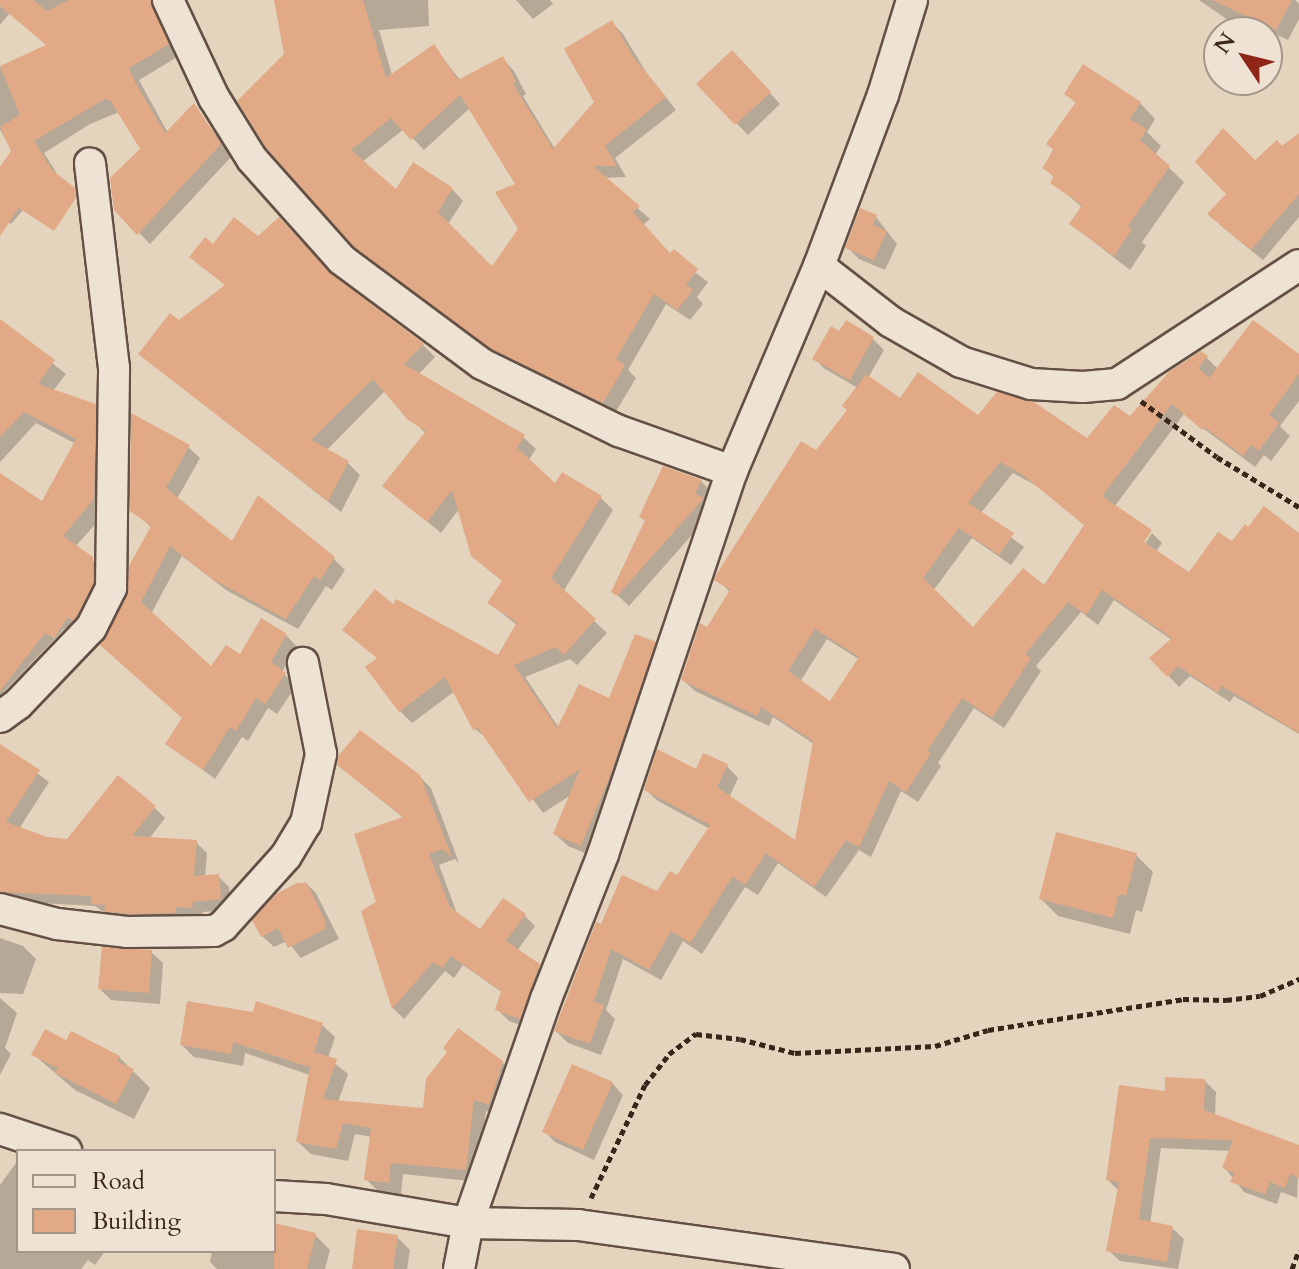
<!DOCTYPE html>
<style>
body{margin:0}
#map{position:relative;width:1299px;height:1269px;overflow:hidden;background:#e4d3bd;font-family:Cardo,serif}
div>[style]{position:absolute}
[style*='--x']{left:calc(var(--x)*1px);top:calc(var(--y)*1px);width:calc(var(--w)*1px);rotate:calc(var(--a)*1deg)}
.shadow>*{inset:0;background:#0003}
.building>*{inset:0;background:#e1a986}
.path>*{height:5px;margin-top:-2.5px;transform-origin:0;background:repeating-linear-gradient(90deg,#3a251b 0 6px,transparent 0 10px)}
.roads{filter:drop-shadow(2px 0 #645044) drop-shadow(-2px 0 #645044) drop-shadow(0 2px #645044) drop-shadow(0 -2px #645044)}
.street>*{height:30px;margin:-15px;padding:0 15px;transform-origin:15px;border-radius:15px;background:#ede2d4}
span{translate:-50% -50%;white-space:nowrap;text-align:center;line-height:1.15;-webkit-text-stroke:6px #ede2d4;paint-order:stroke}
.legend{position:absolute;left:16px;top:1149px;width:260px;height:104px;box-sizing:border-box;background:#ede2d4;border:2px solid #a5968a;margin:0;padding:10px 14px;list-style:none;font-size:24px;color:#3a251b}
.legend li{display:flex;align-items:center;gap:16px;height:40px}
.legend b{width:40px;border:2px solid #a5968a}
.north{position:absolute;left:1203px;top:16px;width:80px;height:80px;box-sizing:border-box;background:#ede2d4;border:2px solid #a5968a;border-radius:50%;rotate:305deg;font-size:22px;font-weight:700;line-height:32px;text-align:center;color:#3a251b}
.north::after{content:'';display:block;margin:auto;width:28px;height:36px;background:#8f2418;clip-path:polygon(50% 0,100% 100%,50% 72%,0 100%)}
</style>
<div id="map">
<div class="shadow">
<i style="clip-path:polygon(0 0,161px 0,179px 56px,139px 80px,168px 133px,194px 106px,232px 156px,150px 244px,116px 209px,142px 149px,119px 112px,90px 124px,44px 153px,56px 172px,11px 224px,0 217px,0 170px,13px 151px,0 130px,0 68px,48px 46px,10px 13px,0 25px)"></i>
<i style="clip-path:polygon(evenodd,276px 0,428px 0,429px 26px,379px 30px,392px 75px,434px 47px,461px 81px,503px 59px,514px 71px,526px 94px,523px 96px,555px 149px,597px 102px,612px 22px,623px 34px,646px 72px,676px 110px,615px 158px,626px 177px,603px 178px,650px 219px,643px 225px,671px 255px,708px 282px,697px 297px,703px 304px,690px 320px,666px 304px,628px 370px,636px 378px,615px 413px,505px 360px,356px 245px,286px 55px,276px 0,471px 107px,518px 185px,520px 229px,492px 269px,448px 224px,463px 201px,452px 189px,396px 192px,362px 162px,404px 129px,424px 150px,471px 107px)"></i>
<i style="clip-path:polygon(516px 0,550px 0,553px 4px,533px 19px)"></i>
<i style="clip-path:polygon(1199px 0,1295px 0,1299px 4px,1299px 19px,1288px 40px,1242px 19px,1238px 27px)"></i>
<i style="clip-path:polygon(743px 64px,780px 104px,748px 135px,699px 84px)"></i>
<i style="clip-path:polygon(1084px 67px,1140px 103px,1155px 119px,1147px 132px,1161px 146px,1155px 155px,1184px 182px,1142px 242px,1146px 246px,1130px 270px,1071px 224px,1083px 208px,1053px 182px,1055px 178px,1044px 167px,1077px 104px,1066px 93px)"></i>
<i style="clip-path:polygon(1299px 135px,1299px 217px,1263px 260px,1220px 225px,1255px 163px)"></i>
<i style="clip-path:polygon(876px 217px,897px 244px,885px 270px,859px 259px,847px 247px)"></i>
<i style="clip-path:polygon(258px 239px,334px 279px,423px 345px,435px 357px,418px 375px,523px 437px,536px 449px,528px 461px,556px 486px,601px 498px,613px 510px,563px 592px,607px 633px,577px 665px,570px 659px,525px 677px,559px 728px,610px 701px,654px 643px,667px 656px,594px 857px,568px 846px,555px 834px,571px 795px,543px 813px,489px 740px,475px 729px,455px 691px,412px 723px,400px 711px,379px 659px,345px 630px,393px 607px,498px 657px,517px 625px,489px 603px,504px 582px,473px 555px,459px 509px,441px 533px,385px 486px,426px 434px,386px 390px,326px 451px,348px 463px,360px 475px,341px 512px,140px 354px,227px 286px,213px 247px)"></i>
<i style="clip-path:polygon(0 322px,66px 374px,53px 391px,94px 406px,107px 418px,106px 512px,75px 547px,105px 571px,75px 636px,65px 628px,0 696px,0 475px,43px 503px,76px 444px,36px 423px,0 462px)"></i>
<i style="clip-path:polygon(evenodd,840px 334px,873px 339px,884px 350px,868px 378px,901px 401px,1088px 440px,1130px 419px,1206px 357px,1218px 369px,1299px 357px,1299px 401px,1280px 426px,1290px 436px,1271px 461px,1264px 455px,1255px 467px,1184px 414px,1114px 507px,1149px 531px,1140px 551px,1152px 533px,1162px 543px,1156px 552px,1189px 574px,1232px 544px,1299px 535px,1299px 734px,1234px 696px,1230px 702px,1190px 676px,1179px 687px,1152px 658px,1172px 640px,1114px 600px,1098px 625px,1081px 612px,1036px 666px,1041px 671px,1004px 728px,974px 708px,938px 763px,941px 766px,918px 802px,901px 791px,871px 857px,859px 850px,826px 897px,778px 863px,758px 895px,745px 887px,702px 954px,683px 941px,661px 980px,623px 959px,606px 1010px,615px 1019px,601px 1055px,568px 1043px,556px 1031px,602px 926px,677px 878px,710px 829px,658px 801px,646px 790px,727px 766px,738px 778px,729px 798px,796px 843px,814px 744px,773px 717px,769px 726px,695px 691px,683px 680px,731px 593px,717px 579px,849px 411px,858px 388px,825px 369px,814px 358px,840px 334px,1013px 473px,1037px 486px,1086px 526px,1045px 588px,974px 630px,933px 591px,972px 538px,1011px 565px,1024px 547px,980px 514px,1013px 473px,840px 334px,827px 639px,860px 660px,830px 704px,800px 682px,827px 639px)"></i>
<i style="clip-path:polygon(188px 447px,200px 458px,177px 499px,233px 544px,334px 559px,345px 570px,332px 590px,326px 586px,298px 629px,226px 590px,182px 556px,151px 614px,212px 669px,286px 635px,297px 647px,282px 672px,296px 686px,277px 714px,268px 708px,248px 741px,242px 737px,215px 779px,168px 744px,184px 719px,129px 597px,152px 528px,132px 510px)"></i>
<i style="clip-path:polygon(701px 481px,712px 492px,714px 510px,629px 606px,614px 592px,646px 522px,641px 517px)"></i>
<i style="clip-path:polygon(0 746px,49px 782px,19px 829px,46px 839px,68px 841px,155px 808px,165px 818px,149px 839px,196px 842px,207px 853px,205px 877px,218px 876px,229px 887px,231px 910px,203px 912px,202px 918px,117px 921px,95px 906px,0 901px)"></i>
<i style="clip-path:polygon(351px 776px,419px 776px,431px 788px,459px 863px,455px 859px,439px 865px,458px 916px,481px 931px,524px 915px,535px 926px,517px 951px,550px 977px,531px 1029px,509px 1021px,498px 1010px,503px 993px,463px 965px,454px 978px,445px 971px,404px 1019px,393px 1008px,363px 912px,379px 903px,405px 819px)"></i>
<i style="clip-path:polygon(1136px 855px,1153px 872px,1142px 912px,1136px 910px,1130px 934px,1058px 916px,1041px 899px)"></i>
<i style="clip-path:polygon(305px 882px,316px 893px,339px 939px,301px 958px,287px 941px,274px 947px,262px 936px,277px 896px)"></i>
<i style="clip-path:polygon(0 938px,23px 946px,36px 959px,23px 994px,0 993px)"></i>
<i style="clip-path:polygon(151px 952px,163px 963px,160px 1004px,111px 1000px,100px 989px)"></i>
<i style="clip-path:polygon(0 998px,17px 1013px,5px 1048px,11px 1054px,0 1075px)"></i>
<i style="clip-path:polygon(322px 1025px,335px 1037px,328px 1058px,348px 1074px,338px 1102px,424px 1110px,502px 1062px,514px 1075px,501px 1116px,486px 1111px,478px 1182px,403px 1174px,401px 1195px,379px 1192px,366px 1179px,372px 1137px,355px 1134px,348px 1161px,311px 1154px,298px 1142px,310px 1075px,245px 1053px,243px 1066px,194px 1057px,182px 1045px)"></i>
<i style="clip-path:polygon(67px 1043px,119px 1057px,150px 1088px,134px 1119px,75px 1090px,34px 1055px)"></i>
<i style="clip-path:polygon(1205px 1081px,1216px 1092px,1215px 1116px,1299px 1147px,1297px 1198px,1281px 1192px,1277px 1204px,1244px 1192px,1225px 1168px,1231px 1151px,1161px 1148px,1150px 1224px,1172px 1228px,1184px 1239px,1178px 1269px,1120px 1261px,1108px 1250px,1119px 1191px,1108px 1180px,1167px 1093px)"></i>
<i style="clip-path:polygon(612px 1083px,623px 1095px,594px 1160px,555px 1142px,544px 1131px)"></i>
<i style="clip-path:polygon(16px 1163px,18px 1251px,105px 1251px,95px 1265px,88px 1260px,81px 1269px,0 1269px,0 1185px)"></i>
<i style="clip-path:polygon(274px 1224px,315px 1235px,330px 1250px,325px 1269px,217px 1269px,210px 1262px,212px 1251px,274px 1251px)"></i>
<i style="clip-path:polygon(397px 1237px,410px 1250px,407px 1269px,354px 1269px)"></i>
</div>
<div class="building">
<i style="clip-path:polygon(0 0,33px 0,47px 11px,69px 0,150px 0,169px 44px,129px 68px,136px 84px,165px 133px,194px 103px,221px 144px,137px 235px,114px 210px,110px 178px,140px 149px,110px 100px,105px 99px,34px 141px,52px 170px,75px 188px,76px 198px,54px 231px,19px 208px,0 236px,0 167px,11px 151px,0 127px,20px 115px,0 66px,46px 45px,0 6px)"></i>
<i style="clip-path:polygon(evenodd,274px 0,363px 0,386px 78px,434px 44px,458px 80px,503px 56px,516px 82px,513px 84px,553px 149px,594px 102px,564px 49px,612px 20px,634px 58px,666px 97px,605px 146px,617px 166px,593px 166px,640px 206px,633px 212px,670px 253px,674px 249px,698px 269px,686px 284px,693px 290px,677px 310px,654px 294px,616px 359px,625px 365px,603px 403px,491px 349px,354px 247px,266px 148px,237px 101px,284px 54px,274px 0,460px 95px,515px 184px,495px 192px,518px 229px,492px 266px,438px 212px,453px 188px,413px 162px,396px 189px,351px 150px,391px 118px,411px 140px,460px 95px)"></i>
<i style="clip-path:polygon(1212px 0,1292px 0,1276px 30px)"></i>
<i style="clip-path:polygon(732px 50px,771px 92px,735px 125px,696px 84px)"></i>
<i style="clip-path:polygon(1083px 64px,1141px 102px,1130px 119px,1147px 129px,1140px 140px,1170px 166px,1128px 226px,1132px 229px,1114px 256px,1069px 224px,1082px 205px,1050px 183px,1054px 176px,1042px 168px,1054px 150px,1046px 144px,1076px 102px,1064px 94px)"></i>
<i style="clip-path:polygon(1223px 128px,1255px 160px,1277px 140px,1282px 146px,1299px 133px,1299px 194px,1251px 250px,1207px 214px,1226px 194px,1195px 162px)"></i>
<i style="clip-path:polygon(860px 208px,877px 215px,873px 225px,887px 231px,874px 260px,845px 248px)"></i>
<i style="clip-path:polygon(234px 217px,258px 236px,279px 217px,331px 274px,424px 344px,404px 364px,525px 435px,517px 448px,555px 483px,562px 472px,602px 496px,551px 578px,596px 619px,564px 655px,556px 647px,514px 665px,557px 728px,579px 684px,609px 698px,635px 634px,656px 642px,611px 773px,581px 846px,553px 834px,580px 769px,529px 802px,478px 728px,473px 730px,445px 677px,399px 712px,365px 667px,377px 658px,342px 630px,375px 589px,393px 604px,396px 599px,498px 655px,517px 622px,487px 603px,502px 581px,471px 556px,452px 490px,427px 522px,382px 486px,426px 431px,408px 420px,373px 379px,311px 440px,349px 461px,328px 501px,138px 354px,170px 313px,179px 320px,225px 285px,189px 257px,205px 237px,213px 244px)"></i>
<i style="clip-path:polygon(0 319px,55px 360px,38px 384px,96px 404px,94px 499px,63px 536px,93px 557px,93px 584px,76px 618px,73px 621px,68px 617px,54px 638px,45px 633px,0 691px,0 473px,42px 501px,76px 439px,24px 412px,0 437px)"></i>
<i style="clip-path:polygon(846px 320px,874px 337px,850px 380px,812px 359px,831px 326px,839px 331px)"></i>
<i style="clip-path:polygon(evenodd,1253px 320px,1299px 354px,1299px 374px,1269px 415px,1279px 423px,1259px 451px,1251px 445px,1243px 456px,1204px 427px,1202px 430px,1172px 404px,1102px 496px,1152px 530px,1144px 542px,1189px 572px,1218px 532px,1232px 541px,1245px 524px,1248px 527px,1264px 506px,1299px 533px,1299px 733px,1222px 686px,1217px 692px,1178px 666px,1167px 677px,1149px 658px,1172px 638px,1102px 590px,1086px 615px,1068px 602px,1025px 654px,1031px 658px,992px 718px,962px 698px,927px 751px,931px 753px,906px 792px,889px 781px,859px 847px,846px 840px,814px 887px,766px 853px,745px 885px,733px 876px,690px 943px,671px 931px,649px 970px,611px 949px,594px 1002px,604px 1005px,590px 1044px,554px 1031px,596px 922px,601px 924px,622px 875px,657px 891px,670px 871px,677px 875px,710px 825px,644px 790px,657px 749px,696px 769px,703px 753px,728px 764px,717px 787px,795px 840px,813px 741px,761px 707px,757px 716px,681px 680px,700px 623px,707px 627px,730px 590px,714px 580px,716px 575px,801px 441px,816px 450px,847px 410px,842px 406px,866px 374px,900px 398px,918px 372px,978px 415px,997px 392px,1034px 402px,1087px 438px,1114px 405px,1130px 416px,1169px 372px,1201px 351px,1208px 356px,1198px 368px,1209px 378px,1253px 320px,1000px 462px,1023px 475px,1084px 525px,1044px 585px,1023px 568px,973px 627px,923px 578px,959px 528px,999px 555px,1014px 533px,968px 503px,1000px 462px,1253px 320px,815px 629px,859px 657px,830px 701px,788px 671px,815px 629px)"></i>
<i style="clip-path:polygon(131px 413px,190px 445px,166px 488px,232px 541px,258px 495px,335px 557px,320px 580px,314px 576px,286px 619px,212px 579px,170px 546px,141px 602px,211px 666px,226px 645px,240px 654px,261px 618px,287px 634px,271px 662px,286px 673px,265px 704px,256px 698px,236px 731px,230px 727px,203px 770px,165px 744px,182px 718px,100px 645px,127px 596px,129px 566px,151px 526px,130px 511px)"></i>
<i style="clip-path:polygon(663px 466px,702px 480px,695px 494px,704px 498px,617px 596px,611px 592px,645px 520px,639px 517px)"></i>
<i style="clip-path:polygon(360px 730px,420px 775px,452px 857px,442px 849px,429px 854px,450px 907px,480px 929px,503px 898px,526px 914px,506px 941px,540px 964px,520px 1019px,495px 1010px,501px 991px,451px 956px,442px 968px,433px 962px,392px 1009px,361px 911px,376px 902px,354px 834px,403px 817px,337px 765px,339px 755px)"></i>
<i style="clip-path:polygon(0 744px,40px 770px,6px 822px,47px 837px,67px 839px,118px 775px,156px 806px,132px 836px,197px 840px,194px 876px,219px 874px,221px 899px,193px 902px,192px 908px,176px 907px,175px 913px,128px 914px,104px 911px,105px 905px,91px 904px,91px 896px,0 892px)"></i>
<i style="clip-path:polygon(1056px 832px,1137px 853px,1126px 896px,1119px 894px,1113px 918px,1039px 899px)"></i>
<i style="clip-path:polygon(297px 883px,307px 883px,325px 920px,325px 929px,288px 948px,278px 928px,261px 937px,252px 920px,276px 894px)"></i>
<i style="clip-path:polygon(102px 947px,152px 950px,149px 993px,98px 989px)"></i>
<i style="clip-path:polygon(187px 1001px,253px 1012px,256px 1001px,323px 1023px,314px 1052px,337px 1059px,323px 1099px,423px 1108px,426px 1079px,447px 1052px,443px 1048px,458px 1028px,503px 1061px,489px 1105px,474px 1100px,466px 1170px,391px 1163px,389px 1183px,364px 1180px,371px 1128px,343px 1123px,336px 1149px,296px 1142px,311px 1061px,309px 1067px,233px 1042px,231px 1054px,180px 1045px)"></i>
<i style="clip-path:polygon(45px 1029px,66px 1040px,71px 1031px,120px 1056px,117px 1061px,134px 1069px,116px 1104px,55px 1073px,58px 1068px,31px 1055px)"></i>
<i style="clip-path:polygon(572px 1064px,613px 1082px,583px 1150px,542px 1132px)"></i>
<i style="clip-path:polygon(1165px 1077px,1205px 1079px,1204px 1110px,1299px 1145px,1299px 1178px,1290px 1174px,1285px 1188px,1270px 1182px,1265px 1194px,1230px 1182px,1234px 1173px,1222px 1168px,1233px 1140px,1150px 1138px,1139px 1219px,1173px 1226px,1167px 1262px,1106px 1251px,1119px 1182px,1106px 1180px,1119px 1085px,1165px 1091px)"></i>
<i style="clip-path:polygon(274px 1223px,316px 1233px,307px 1269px,274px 1269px)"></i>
<i style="clip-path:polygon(357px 1229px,398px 1235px,393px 1269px,352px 1269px)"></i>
</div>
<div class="path">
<i style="--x:1141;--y:401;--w:94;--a:36.4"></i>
<i style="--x:1217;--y:457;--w:96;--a:31.4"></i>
<i style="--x:591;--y:1198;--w:125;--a:-64.5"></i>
<i style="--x:645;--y:1085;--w:39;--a:-52"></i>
<i style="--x:669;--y:1054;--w:34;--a:-37"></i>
<i style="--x:696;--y:1034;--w:44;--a:6.5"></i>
<i style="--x:740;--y:1039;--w:57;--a:14.3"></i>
<i style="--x:795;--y:1053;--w:140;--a:-2.9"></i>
<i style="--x:935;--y:1046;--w:55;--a:-16.8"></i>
<i style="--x:988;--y:1030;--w:197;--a:-9"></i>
<i style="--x:1183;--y:999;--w:43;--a:1.3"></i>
<i style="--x:1226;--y:1000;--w:34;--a:-7"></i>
<i style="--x:1260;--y:996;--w:43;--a:-23.6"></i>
<i style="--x:1292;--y:1269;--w:20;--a:-70"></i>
</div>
<div class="roads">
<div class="street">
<i style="--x:168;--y:0;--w:108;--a:64.9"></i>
<i style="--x:214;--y:98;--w:72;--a:58.1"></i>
<i style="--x:252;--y:159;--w:135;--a:48.3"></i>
<i style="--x:342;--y:260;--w:174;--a:36.6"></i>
<i style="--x:482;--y:364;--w:153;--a:26.1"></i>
<i style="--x:619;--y:431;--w:120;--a:19.5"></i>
<i style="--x:819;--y:266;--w:91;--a:37.9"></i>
<i style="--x:891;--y:322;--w:81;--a:29.7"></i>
<i style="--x:961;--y:362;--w:73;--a:17.4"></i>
<i style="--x:1031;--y:384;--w:52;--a:3.3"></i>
<i style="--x:1083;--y:387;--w:34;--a:-5"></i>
<i style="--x:1117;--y:384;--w:217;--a:-33.2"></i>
<i style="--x:0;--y:717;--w:22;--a:-36"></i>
<i style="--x:18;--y:704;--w:105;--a:-46.2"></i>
<i style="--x:91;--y:628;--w:45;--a:-63.4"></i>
<i style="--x:111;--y:588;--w:220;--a:-89.2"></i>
<i style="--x:114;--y:368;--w:206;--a:-96.7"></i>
<i style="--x:0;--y:909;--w:59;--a:14.7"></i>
<i style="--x:57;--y:924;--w:70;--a:6.5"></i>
<i style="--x:127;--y:932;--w:87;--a:-0.7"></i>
<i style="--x:214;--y:931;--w:10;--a:-29"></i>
<i style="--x:223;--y:926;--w:94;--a:-48"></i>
<i style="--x:286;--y:856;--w:39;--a:-59"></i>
<i style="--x:306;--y:823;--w:71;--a:-77.7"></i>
<i style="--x:321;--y:754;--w:93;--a:-101.2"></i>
<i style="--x:0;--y:1129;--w:70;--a:18.4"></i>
<i style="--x:274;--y:1196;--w:52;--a:3.3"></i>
<i style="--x:326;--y:1199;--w:144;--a:9.6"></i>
<i style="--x:468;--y:1223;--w:110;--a:1"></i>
<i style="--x:578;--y:1225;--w:319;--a:7.9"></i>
<i style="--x:459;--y:1269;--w:47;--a:-78.9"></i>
<i style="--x:468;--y:1223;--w:237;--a:-70.8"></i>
<i style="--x:546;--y:999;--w:156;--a:-68.5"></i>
<i style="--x:603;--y:854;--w:404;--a:-71.4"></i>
<i style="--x:732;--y:471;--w:223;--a:-67"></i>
<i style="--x:819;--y:266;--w:183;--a:-69.5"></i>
<i style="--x:883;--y:95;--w:99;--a:-73"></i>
</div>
</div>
<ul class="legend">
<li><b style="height:10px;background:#ede2d4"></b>Road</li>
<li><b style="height:22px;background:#e1a986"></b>Building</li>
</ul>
<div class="north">N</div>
</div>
